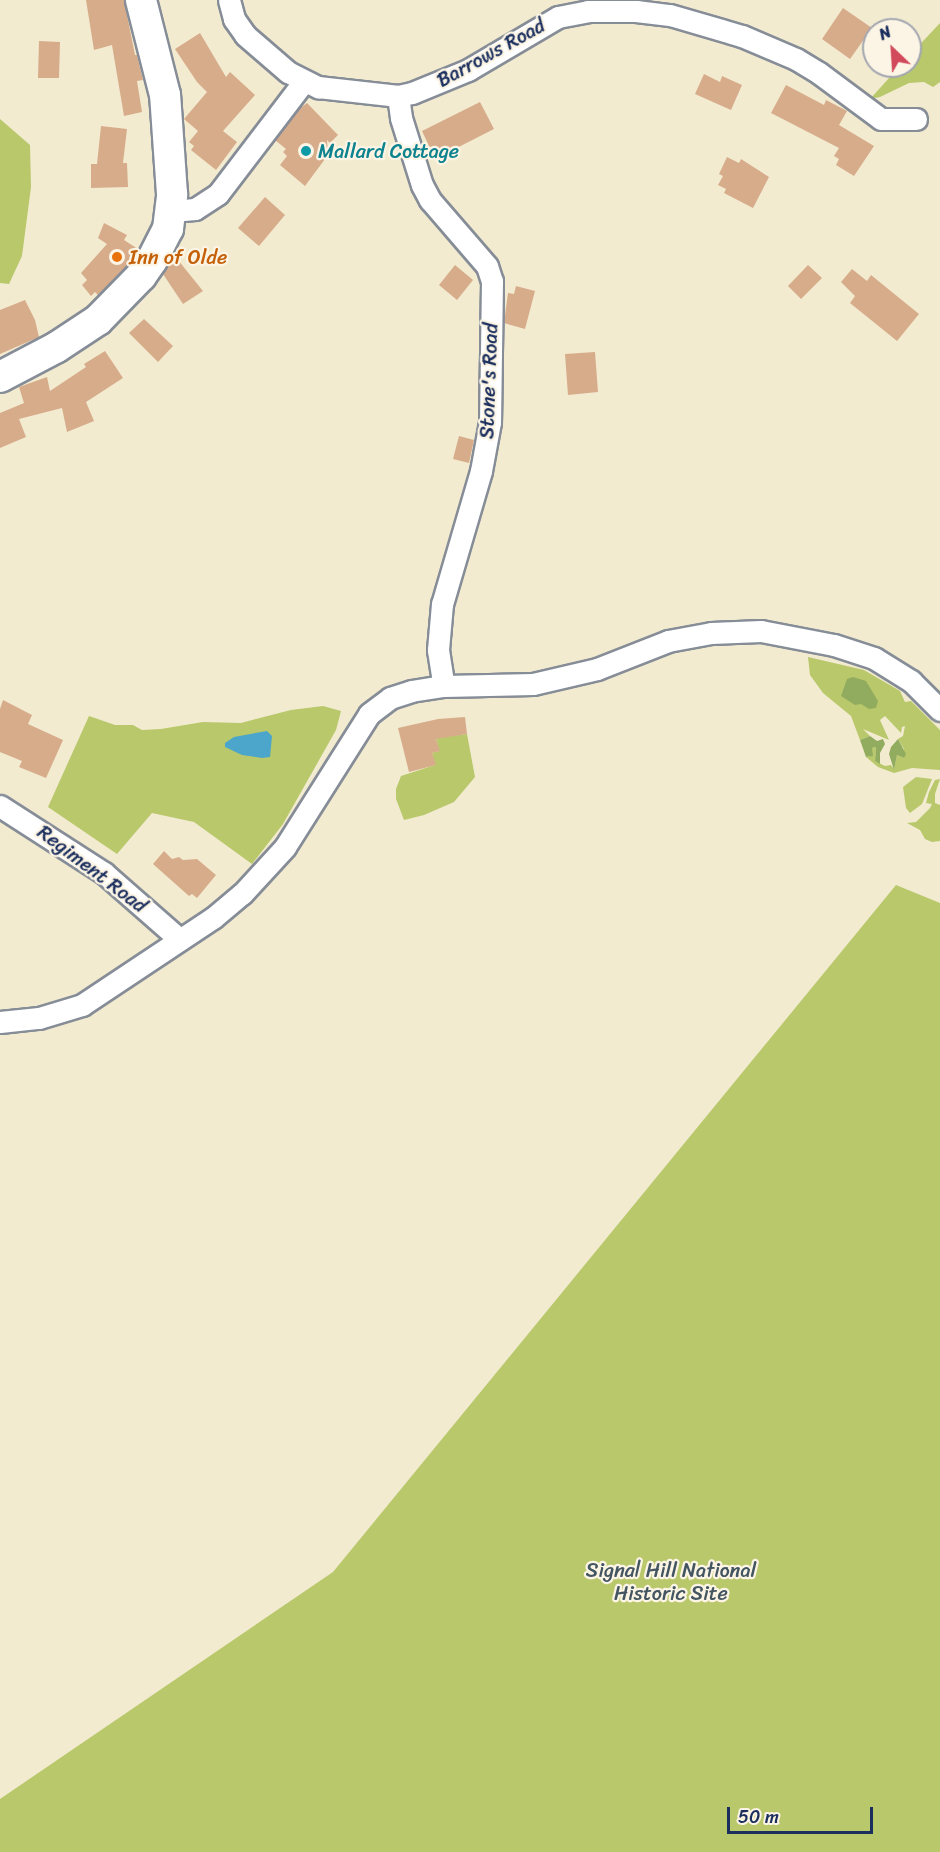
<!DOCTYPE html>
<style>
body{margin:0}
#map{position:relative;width:940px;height:1852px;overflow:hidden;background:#f2ebd0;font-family:Sriracha,sans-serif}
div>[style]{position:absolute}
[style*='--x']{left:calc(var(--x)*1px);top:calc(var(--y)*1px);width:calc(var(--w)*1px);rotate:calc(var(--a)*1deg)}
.green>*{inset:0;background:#b8c86b}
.forest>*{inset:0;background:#92ac5f}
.water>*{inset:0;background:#4ca5ca}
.building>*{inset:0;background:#d7ac8b}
.roads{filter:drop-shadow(2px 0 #868d97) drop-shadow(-2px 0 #868d97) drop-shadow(0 2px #868d97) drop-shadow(0 -2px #868d97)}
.street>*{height:21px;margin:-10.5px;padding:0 10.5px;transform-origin:10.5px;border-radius:10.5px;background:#fff}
.secondary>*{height:30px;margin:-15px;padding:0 15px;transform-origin:15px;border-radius:15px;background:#fff}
.dots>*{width:16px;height:16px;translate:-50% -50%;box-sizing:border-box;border:3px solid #fcf5e5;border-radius:50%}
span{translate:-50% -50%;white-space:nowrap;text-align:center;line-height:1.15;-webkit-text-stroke:4.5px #fcf5e5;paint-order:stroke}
.street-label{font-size:20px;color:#1b2f5e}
.culture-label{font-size:20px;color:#0d838f}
.left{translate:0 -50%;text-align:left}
.food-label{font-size:20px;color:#c56008}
.park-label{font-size:20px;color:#425561}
.north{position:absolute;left:862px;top:18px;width:60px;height:60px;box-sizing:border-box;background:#fcf5e5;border:2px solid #a2a6af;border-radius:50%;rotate:335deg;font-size:16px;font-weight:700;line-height:24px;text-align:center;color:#1b2f5e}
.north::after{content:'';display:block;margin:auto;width:21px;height:27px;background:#d1495b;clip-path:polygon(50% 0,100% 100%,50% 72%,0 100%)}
.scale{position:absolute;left:727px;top:1807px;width:146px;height:27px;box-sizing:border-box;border:3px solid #1b2f5e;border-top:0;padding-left:8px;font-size:18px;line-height:21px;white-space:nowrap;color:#1b2f5e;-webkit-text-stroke:4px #fcf5e5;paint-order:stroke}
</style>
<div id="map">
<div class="green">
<i style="clip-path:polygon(940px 23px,940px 82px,933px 87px,924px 82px,909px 83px,880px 97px,870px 99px,900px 66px,910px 66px,910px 55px)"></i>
<i style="clip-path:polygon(0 119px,30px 145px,31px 187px,22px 256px,9px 284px,0 283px)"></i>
<i style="clip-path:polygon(808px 657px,864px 670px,900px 691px,905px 702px,911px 701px,940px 730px,940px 770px,912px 768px,894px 773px,878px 767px,866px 757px,869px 757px,872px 748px,876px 747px,875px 761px,885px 766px,891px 765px,894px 769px,897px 755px,904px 758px,904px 749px,898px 739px,903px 736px,905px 726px,902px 727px,901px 733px,885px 716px,880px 720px,889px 740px,863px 729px,870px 736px,860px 740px,851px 716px,823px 693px,810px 675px)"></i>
<i style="clip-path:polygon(323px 706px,341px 711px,336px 730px,283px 824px,252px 864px,194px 822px,152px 813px,117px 854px,48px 807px,89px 716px,115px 725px,133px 725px,142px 730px,161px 729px,203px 722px,241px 723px,291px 710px)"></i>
<i style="clip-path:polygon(467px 734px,475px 777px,454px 802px,424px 815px,404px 820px,396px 799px,396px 789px,401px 776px,435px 765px,432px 753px,439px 751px,436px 738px)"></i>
<i style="clip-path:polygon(916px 777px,932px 779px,922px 804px,910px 813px,906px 808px,903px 787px)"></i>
<i style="clip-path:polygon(940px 779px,935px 794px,935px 803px,940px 805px,940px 841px,932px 842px,925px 839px,920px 830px,907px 823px,916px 822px,930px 808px,932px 804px,926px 803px,929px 792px,935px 780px)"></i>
<i style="clip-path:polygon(896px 885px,940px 903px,940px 1852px,0 1852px,0 1799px,333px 1572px)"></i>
</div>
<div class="forest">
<i style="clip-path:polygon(853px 677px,866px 681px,878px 701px,876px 708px,869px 709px,861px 704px,855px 705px,841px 696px,847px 679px)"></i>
<i style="clip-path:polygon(870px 736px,877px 741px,883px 739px,885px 744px,880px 753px,880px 764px,875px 761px,876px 747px,872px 748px,873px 756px,866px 757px,860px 740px)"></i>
<i style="clip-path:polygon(898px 739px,906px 754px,904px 758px,897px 755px,894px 770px,889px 754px,891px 747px)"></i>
</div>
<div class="water">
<i style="clip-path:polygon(267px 731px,272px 736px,270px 757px,262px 758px,242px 755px,225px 747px,225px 743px,234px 737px)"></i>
</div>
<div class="building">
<i style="clip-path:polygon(86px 0,124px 0,135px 55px,137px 55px,143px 80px,137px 81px,142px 112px,124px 116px,112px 45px,94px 50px)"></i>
<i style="clip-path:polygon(843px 8px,872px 28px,850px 59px,822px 39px)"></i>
<i style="clip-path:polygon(200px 33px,226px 77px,230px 72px,255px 95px,223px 131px,237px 142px,216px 170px,191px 150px,194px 146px,189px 142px,198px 131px,184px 119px,207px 92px,197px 82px,175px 49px)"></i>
<i style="clip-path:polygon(39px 41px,60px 42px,59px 78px,38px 78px)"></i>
<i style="clip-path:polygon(704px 74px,720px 82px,722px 76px,742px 85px,731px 110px,695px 94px)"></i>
<i style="clip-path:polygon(786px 85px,824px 105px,826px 100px,847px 111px,839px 125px,874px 146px,854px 176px,836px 165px,839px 159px,834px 156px,839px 148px,771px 113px)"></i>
<i style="clip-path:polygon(480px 102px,494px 129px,435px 159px,422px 131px)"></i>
<i style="clip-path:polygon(307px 103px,338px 135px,330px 143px,327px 140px,328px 155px,305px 186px,280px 165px,287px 156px,283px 152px,286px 149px,275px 140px,299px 109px)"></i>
<i style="clip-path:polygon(101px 126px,127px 129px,123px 163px,127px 163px,128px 187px,91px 188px,91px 164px,97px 164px)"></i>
<i style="clip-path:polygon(727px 157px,739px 163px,741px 159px,769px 177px,753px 208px,724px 193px,726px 189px,718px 185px,723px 176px,719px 174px)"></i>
<i style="clip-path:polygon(265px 197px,285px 215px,259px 246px,238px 228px)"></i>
<i style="clip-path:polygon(104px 223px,127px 235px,124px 240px,138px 249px,128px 265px,98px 295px,95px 292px,91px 296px,82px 285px,87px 280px,81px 273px,107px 244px,98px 238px)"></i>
<i style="clip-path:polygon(178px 260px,203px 291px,183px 304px,163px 274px,168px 267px)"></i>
<i style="clip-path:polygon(455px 265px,473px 280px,457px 300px,439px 285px)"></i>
<i style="clip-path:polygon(808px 265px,822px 278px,801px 299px,788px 286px)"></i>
<i style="clip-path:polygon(852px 269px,867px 281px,871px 275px,919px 314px,897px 341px,850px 303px,855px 296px,841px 282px)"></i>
<i style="clip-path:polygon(516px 286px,535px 291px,525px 329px,504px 323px,508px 293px,514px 294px)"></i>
<i style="clip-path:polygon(25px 300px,35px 320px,39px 337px,0 354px,0 310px)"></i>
<i style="clip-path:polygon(144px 319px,173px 346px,158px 362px,129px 333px)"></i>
<i style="clip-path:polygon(105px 351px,123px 378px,86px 402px,94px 421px,67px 432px,62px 408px,19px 419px,26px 437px,0 448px,0 413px,24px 403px,19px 387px,47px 377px,50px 391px,86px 367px,84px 364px)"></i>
<i style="clip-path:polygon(595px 352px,598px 392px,568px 395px,565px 354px)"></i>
<i style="clip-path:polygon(459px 436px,474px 440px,469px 463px,453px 459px)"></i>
<i style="clip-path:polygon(3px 700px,32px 715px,28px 724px,63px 740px,46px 778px,19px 767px,22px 761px,0 752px,0 709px)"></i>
<i style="clip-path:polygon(465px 717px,467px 734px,436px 739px,440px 751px,432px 753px,436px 765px,409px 772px,398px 728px,438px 719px)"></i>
<i style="clip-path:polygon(164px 851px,172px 859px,179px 857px,183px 860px,197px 859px,216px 875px,197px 898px,192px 894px,189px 896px,153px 864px)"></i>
</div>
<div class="roads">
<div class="street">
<i style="--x:229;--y:0;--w:20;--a:75"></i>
<i style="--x:234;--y:19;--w:19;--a:55"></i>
<i style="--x:245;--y:35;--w:57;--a:40.7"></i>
<i style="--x:288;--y:72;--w:34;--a:27"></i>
<i style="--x:318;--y:87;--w:81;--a:6.4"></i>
<i style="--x:398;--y:96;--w:14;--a:-12"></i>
<i style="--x:412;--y:93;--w:61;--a:-22.3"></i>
<i style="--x:468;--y:70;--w:104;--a:-30.5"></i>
<i style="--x:558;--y:17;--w:31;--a:-11"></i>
<i style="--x:588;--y:11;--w:48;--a:0"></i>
<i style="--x:636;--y:11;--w:34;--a:7"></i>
<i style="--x:670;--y:15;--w:75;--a:16.3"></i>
<i style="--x:742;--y:36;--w:59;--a:23.1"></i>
<i style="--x:796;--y:59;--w:27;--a:31"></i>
<i style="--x:819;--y:73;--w:77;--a:36.6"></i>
<i style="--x:881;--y:119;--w:35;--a:0"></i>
<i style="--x:398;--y:96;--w:22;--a:82"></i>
<i style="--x:401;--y:118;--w:70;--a:72.6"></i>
<i style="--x:422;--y:185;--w:17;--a:62"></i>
<i style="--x:430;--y:200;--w:87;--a:49.2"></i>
<i style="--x:487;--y:266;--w:16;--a:72"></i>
<i style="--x:492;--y:281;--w:141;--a:90.8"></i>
<i style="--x:490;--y:422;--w:50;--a:100.4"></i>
<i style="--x:481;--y:471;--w:139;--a:106.3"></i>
<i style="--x:442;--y:604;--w:46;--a:95"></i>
<i style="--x:438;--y:650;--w:36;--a:81"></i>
<i style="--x:172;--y:211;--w:23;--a:-5"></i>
<i style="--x:195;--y:209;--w:27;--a:-33"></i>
<i style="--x:218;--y:194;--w:142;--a:-52.7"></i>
<i style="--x:0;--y:806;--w:124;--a:32.8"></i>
<i style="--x:104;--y:873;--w:100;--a:41.3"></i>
<i style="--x:0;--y:1022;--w:39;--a:-6"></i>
<i style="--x:39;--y:1018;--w:45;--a:-16.8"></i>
<i style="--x:82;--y:1005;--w:157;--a:-33.6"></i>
<i style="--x:213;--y:918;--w:38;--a:-40"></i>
<i style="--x:242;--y:894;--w:64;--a:-47.5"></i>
<i style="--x:285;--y:847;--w:157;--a:-57.7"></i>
<i style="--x:369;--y:714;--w:26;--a:-37"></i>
<i style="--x:390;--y:698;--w:22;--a:-18"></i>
<i style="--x:411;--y:691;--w:33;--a:-9"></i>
<i style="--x:444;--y:686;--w:89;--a:-1.3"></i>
<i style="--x:533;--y:684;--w:66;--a:-13.2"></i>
<i style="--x:597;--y:669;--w:76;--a:-21.5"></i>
<i style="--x:668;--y:641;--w:44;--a:-10.5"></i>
<i style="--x:711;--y:633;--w:50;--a:-2.3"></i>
<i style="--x:761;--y:631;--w:74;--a:10.9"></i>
<i style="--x:834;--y:645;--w:42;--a:18"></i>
<i style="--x:874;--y:658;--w:44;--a:31.9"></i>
<i style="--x:911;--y:681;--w:41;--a:45"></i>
</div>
<div class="secondary">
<i style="--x:0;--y:377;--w:64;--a:-27.8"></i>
<i style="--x:57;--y:347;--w:49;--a:-33.4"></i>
<i style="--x:98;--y:320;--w:62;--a:-45.7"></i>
<i style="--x:141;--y:276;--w:19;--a:-55"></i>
<i style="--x:152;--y:260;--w:35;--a:-63"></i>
<i style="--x:168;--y:229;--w:35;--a:-83"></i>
<i style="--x:172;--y:194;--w:99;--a:-94"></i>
<i style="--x:165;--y:95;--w:98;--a:-104.2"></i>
</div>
</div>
<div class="dots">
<i style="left:306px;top:151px;background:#0f9aa8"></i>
<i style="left:117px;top:257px;background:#e8710a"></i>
</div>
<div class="street-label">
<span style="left:491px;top:53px;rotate:-29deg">Barrows Road</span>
<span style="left:489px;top:381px;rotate:-88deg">Stone's Road</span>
<span style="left:92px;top:869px;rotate:37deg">Regiment Road</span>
</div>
<div class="culture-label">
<span class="left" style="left:318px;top:151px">Mallard Cottage</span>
</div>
<div class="food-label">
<span class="left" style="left:129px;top:257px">Inn of Olde</span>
</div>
<div class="park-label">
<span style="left:671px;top:1582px">Signal Hill National<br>Historic Site</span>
</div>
<div class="north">N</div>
<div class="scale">50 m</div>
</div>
